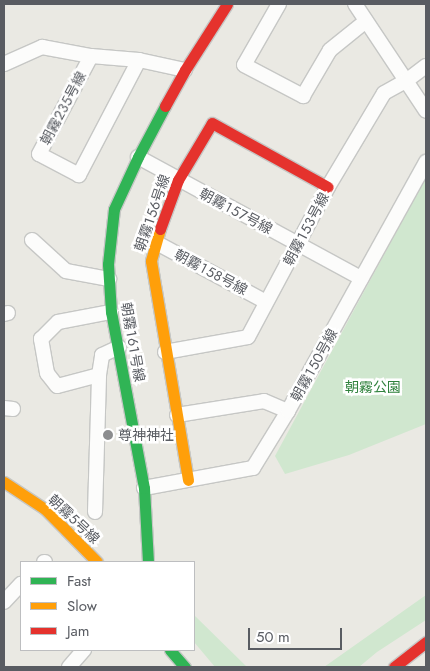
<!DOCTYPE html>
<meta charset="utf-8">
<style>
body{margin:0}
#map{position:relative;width:430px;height:671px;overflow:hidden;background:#eae9e3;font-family:Jost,"Noto Sans JP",sans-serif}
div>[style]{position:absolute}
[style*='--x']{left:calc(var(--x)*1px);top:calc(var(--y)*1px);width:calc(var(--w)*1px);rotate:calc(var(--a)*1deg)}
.green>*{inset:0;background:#d0e7cf}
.roads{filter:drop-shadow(1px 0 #c6c7c5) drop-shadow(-1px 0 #c6c7c5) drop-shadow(0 1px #c6c7c5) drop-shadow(0 -1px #c6c7c5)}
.street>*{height:14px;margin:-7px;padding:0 7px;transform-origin:7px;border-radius:7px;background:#fcfcfb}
.fast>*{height:11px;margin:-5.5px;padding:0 5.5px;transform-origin:5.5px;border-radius:5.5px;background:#30b455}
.slow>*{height:11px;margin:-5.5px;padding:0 5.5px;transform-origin:5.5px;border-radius:5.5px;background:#ff9f0a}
.jam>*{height:11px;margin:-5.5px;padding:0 5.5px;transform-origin:5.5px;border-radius:5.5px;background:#e5322d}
.dots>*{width:14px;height:14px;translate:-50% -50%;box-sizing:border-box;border:2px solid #fff;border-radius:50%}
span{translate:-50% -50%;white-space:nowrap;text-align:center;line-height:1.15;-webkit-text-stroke:5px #fff;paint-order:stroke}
.street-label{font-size:14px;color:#595c62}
.park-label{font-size:14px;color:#30823d}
.poi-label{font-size:14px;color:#595c62}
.left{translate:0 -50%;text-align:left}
.frame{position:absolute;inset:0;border:5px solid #595c62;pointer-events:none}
.legend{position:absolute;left:20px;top:561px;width:175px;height:90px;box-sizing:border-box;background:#fff;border:1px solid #bdbec0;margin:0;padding:6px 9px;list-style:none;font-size:15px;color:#595c62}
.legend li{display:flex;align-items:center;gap:10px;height:25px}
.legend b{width:25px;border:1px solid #bdbec0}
.scale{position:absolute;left:248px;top:628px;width:94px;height:22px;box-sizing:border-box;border:2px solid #595c62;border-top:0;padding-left:6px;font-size:15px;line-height:18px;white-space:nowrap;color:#595c62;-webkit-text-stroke:4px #fff;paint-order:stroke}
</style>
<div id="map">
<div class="green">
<i style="clip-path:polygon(426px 177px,426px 424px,349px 455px,285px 474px,275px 456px)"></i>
<i style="clip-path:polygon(426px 595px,426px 620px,377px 652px,359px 667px,324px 667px)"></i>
<i style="clip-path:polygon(194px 615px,247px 667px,215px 667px,194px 642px)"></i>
</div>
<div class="roads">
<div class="street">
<i style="--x:279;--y:4;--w:70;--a:119.8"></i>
<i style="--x:244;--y:65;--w:67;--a:27.7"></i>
<i style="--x:303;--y:96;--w:53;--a:-59.6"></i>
<i style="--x:330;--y:50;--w:46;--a:-38.9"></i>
<i style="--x:355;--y:4;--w:128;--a:56.4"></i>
<i style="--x:139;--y:60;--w:130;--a:117.6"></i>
<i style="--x:79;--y:175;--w:45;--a:-152.3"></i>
<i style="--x:39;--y:154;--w:111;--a:-62"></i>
<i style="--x:91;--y:56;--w:48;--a:4.8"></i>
<i style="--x:139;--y:60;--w:47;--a:12.3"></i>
<i style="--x:4;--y:64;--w:42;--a:-24.1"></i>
<i style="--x:42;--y:47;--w:50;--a:10.4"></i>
<i style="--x:138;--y:157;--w:254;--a:28.5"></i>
<i style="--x:32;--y:240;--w:46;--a:42.4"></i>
<i style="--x:66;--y:271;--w:44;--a:10.5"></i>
<i style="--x:155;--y:242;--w:126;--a:28.4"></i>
<i style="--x:4;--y:314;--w:4;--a:-14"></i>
<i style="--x:165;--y:352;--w:84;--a:-10.2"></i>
<i style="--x:248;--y:337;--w:170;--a:-61.9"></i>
<i style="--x:328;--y:187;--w:109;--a:-59.2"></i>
<i style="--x:384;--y:93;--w:25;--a:-29"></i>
<i style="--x:406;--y:81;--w:25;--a:-37"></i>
<i style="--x:99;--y:375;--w:43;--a:165.3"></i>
<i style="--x:57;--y:386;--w:16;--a:-128"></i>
<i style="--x:47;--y:373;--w:35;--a:-100"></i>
<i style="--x:41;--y:339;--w:24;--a:-45"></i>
<i style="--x:58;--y:322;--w:54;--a:-10.7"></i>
<i style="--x:4;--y:408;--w:9;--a:6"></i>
<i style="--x:177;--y:415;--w:88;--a:-9.1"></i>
<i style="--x:264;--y:401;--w:26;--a:23"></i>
<i style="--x:144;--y:488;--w:111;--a:-10.4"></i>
<i style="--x:253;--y:468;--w:67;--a:-58.4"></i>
<i style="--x:288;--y:411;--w:285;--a:-61"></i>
<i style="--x:95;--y:512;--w:137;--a:-88.3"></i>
<i style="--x:99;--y:375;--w:20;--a:-81"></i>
<i style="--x:102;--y:355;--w:19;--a:-25"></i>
<i style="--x:44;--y:562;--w:1;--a:0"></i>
<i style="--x:4;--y:602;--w:25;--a:-47"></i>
<i style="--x:69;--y:667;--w:23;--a:-49"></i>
</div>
<div class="fast">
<i style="--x:148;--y:562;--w:74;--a:-93.1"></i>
<i style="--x:144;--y:488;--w:179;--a:-100.6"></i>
<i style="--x:111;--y:312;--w:48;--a:-93.6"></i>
<i style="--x:108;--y:264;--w:55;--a:-83.8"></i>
<i style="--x:114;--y:209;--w:57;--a:-65.2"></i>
<i style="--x:138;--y:157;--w:58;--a:-62.1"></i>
<i style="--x:170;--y:650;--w:23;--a:49"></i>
</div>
<div class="slow">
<i style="--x:160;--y:229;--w:33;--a:106"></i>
<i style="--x:151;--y:261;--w:222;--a:80.4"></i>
<i style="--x:4;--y:482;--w:49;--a:33.4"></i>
<i style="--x:45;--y:509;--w:74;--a:45.5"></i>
</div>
<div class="jam">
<i style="--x:165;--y:106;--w:41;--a:-60.9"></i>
<i style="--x:185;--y:70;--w:78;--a:-57.5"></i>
<i style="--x:160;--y:229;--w:52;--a:-69.8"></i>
<i style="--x:178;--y:180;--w:66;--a:-59.2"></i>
<i style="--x:212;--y:123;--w:132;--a:28.9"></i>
<i style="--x:394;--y:667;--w:41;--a:-38"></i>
</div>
</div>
<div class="dots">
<i style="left:108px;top:435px;background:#8c8d8f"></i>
</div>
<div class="street-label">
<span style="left:63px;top:108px;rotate:-62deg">朝霧２３５号線</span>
<span style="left:236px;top:211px;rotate:28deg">朝霧１５７号線</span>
<span style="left:152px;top:213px;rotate:-71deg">朝霧１５６号線</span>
<span style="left:306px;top:229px;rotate:-62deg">朝霧１５３号線</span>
<span style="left:211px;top:272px;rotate:28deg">朝霧１５８号線</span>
<span style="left:133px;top:342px;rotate:80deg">朝霧１６１号線</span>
<span style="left:314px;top:365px;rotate:-61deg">朝霧１５０号線</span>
<span style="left:74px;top:519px;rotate:43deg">朝霧５号線</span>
</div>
<div class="park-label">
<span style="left:373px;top:387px">朝霧公園</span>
</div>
<div class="poi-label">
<span class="left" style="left:118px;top:435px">尊神神社</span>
</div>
<div class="frame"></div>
<ul class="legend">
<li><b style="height:6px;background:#30b455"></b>Fast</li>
<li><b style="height:6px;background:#ff9f0a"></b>Slow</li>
<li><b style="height:6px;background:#e5322d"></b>Jam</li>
</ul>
<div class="scale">50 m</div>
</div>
